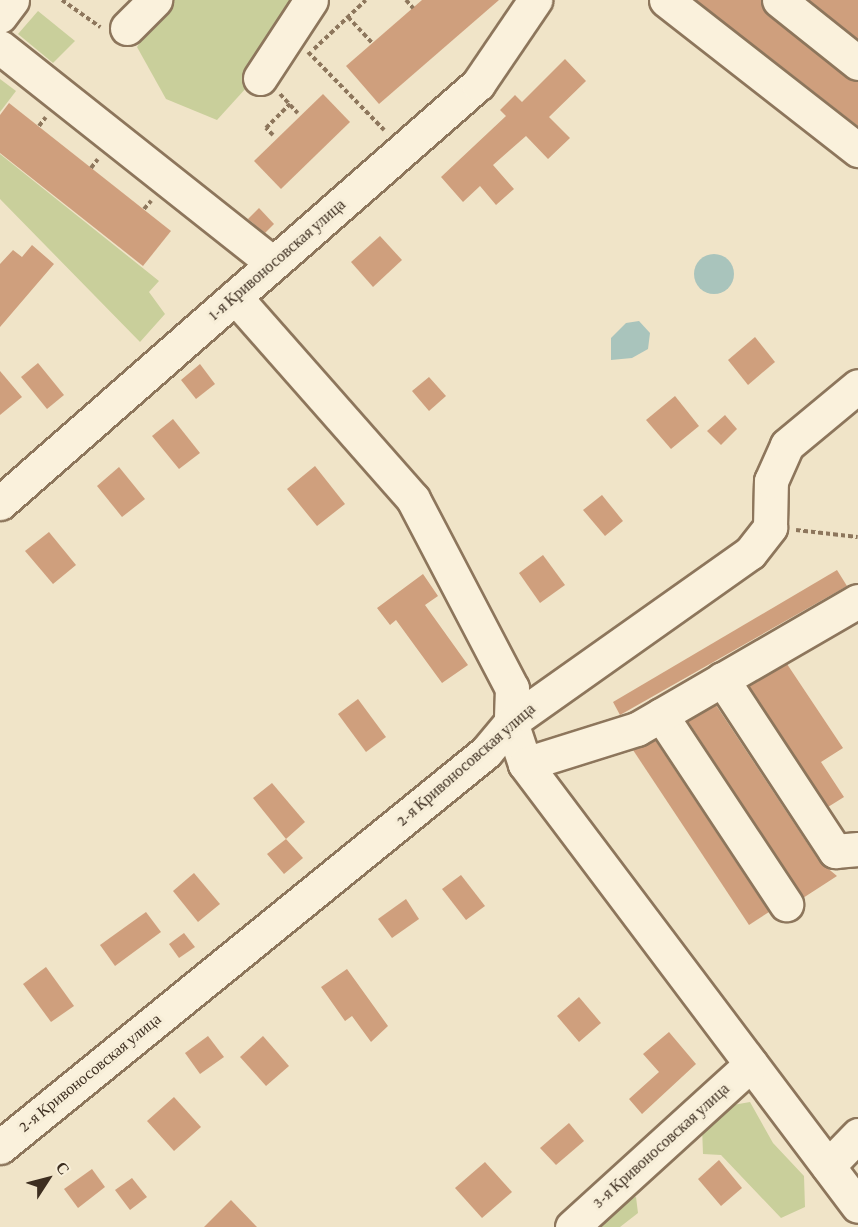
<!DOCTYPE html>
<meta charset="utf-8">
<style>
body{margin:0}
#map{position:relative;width:858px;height:1227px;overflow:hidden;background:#f0e4c8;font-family:"Crimson Pro",serif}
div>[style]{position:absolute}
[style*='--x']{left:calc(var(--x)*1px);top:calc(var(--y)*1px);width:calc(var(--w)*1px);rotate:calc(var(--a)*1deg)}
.green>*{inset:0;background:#c9cf9b}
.water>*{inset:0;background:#a9c4bc}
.round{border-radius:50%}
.building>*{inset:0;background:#cf9f7d}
.path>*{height:4px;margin-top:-2px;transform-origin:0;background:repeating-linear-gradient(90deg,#8d765c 0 4.5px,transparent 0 7.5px)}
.roads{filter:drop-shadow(2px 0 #8d765c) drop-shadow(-2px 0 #8d765c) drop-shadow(0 2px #8d765c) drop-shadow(0 -2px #8d765c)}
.minor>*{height:33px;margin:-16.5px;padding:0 16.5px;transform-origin:16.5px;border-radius:16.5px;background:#faf1dc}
span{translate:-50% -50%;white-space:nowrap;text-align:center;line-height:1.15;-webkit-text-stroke:6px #f7eed8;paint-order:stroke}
.street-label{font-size:16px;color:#3d2e20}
.north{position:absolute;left:18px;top:1149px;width:60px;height:60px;-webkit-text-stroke:4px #f7eed8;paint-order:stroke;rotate:54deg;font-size:16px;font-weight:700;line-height:24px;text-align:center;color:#3d2e20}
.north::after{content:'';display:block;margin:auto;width:21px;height:27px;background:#3d2e20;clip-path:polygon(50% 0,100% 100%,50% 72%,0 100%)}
</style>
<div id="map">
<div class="green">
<i style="clip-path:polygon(167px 0,298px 0,247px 87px,217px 120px,166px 99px,137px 47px)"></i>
<i style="clip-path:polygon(38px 11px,75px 41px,53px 63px,18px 34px)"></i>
<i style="clip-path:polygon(0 79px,16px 91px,0 112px)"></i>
<i style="clip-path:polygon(0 154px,159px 281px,149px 292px,165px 314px,140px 342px,0 199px)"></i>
<i style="clip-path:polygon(750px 1102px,773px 1143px,804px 1176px,805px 1207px,781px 1218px,721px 1155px,703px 1154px,702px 1127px,716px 1108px)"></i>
<i style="clip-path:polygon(636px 1197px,638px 1213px,620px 1227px,594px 1227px,612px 1202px)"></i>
</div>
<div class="water">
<i class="round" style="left:694px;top:254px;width:40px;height:40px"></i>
<i style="clip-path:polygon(639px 321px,650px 333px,648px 349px,632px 358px,611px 360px,611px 338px,626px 323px)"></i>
</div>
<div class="building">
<i style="clip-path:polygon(422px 0,499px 0,379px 104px,346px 66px)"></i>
<i style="clip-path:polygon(696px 0,761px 0,767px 15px,858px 81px,858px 126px)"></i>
<i style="clip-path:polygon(809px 0,858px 0,858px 39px)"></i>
<i style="clip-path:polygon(565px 59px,586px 81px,549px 117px,570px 138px,548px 159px,526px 136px,493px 165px,514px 189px,496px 205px,480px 186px,463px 202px,441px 177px,506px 116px,500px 110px,515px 95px,522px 102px)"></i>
<i style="clip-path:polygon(323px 94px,350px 122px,281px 189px,254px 161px)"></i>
<i style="clip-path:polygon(9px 103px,171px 231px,143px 266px,0 153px,0 115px)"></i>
<i style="clip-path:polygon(259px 208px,274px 224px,265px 233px,248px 219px)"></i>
<i style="clip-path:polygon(380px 236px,402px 260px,373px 287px,351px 262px)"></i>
<i style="clip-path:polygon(32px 245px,54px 264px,0 327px,0 264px,13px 250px,22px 257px)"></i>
<i style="clip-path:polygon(755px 337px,775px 362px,748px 385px,728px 360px)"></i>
<i style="clip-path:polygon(38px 363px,64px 395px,47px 409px,21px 377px)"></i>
<i style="clip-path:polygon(200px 364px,215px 384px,196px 399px,181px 380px)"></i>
<i style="clip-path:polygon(0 371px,22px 397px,0 415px)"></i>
<i style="clip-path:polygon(429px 377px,446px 396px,429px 411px,412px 391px)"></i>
<i style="clip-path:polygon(675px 396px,699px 426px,671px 449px,646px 420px)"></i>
<i style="clip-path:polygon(725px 415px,737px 429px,721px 445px,707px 431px)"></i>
<i style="clip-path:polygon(173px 419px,200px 453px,179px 469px,152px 436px)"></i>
<i style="clip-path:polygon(315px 466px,345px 504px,317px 526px,287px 489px)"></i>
<i style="clip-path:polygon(119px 467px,145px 499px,122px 517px,97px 486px)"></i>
<i style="clip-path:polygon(602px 495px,623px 521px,605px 536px,583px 510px)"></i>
<i style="clip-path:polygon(49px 532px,76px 565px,53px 584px,25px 551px)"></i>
<i style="clip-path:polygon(543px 555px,565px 585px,540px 603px,519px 573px)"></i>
<i style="clip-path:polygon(837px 570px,847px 586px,620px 715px,613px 702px)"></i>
<i style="clip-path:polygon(423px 574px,438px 596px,425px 605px,468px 665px,442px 683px,396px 620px,390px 625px,377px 608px)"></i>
<i style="clip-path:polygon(787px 664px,843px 748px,821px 762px,844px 797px,828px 807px,749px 686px)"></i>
<i style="clip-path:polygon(358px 699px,386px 737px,366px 752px,338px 714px)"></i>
<i style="clip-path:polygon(716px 705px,819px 861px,837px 876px,803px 898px,688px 721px)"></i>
<i style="clip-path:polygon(655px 740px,769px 912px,749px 925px,633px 750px)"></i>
<i style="clip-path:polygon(272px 783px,305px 822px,286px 839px,253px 798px)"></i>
<i style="clip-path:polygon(286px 839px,303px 858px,284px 874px,267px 854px)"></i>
<i style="clip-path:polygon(194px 873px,220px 904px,198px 922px,173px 891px)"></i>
<i style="clip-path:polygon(461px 875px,485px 906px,466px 920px,442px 889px)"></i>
<i style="clip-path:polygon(406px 899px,419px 919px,392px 938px,378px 919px)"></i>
<i style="clip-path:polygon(146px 912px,161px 932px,115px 966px,100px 945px)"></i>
<i style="clip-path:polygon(184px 933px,195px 947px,179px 958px,169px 944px)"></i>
<i style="clip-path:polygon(46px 967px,74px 1006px,51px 1022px,23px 984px)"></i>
<i style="clip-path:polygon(347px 969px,388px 1026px,371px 1042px,352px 1016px,345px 1021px,321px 987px)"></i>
<i style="clip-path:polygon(579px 997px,601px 1023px,579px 1042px,557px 1016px)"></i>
<i style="clip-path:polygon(669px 1032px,696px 1064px,642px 1114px,629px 1099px,659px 1072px,643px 1054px)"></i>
<i style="clip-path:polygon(208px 1036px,224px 1057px,200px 1074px,185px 1053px)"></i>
<i style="clip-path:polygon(263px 1036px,289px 1066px,266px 1086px,240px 1057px)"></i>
<i style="clip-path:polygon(174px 1097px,201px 1127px,174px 1151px,147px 1121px)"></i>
<i style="clip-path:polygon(569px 1123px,584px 1141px,556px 1165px,540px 1148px)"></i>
<i style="clip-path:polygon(719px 1160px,742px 1188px,721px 1206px,698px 1179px)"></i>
<i style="clip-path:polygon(485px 1162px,512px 1192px,482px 1218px,455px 1188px)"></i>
<i style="clip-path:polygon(92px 1169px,105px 1187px,78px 1208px,64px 1189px)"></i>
<i style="clip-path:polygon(132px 1178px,147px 1197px,130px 1210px,115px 1190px)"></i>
<i style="clip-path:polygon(231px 1200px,257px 1227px,204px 1227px)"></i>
</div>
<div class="path">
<i style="--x:62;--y:0;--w:47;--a:35.4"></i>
<i style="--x:406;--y:0;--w:11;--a:49"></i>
<i style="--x:348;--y:17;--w:35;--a:47"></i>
<i style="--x:314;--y:49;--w:71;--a:-43.3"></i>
<i style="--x:308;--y:52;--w:109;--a:45.7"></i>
<i style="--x:280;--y:94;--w:26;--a:47"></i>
<i style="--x:39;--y:126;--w:11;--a:-52"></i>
<i style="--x:273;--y:135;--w:10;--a:-135"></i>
<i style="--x:266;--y:128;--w:34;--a:-45"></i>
<i style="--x:91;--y:168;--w:11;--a:-52"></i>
<i style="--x:144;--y:209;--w:11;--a:-49"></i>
<i style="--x:796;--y:530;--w:62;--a:6.4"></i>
</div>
<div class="roads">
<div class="minor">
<i style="--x:666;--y:0;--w:244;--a:38"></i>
<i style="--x:779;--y:0;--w:101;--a:38.6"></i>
<i style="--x:0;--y:16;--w:20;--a:-53"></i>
<i style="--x:127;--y:28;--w:40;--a:-45"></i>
<i style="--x:0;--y:47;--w:348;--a:38.4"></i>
<i style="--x:260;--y:78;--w:93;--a:-56.8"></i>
<i style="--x:235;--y:297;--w:269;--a:48.6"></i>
<i style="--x:413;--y:499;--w:213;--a:62.4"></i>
<i style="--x:512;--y:688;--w:34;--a:92"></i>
<i style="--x:511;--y:722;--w:44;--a:71.6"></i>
<i style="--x:525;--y:764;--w:553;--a:53.01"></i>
<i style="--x:0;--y:503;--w:636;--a:-41.24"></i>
<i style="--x:478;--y:84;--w:102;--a:-55.8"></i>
<i style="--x:722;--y:679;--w:206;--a:56.7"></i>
<i style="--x:835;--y:851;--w:23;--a:-5"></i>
<i style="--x:661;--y:715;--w:227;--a:56.5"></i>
<i style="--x:525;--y:764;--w:117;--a:-17.4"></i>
<i style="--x:637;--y:729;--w:255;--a:-30.1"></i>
<i style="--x:0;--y:1147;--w:626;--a:-39.1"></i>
<i style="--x:486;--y:752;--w:39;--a:-50"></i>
<i style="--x:511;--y:722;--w:293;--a:-35.3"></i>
<i style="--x:750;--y:553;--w:33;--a:-52"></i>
<i style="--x:770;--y:527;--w:46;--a:-88.8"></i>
<i style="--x:771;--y:481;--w:39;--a:-66"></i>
<i style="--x:787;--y:445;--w:92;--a:-39.7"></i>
<i style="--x:828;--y:1166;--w:43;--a:-45.9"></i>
<i style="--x:572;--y:1227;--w:242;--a:-42.3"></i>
</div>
</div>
<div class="street-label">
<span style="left:277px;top:260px;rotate:-41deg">1-я Кривоносовская улица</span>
<span style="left:466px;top:765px;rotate:-41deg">2-я Кривоносовская улица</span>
<span style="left:90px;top:1073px;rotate:-39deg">2-я Кривоносовская улица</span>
<span style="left:661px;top:1146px;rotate:-42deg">3-я Кривоносовская улица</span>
</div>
<div class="north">С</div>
</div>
